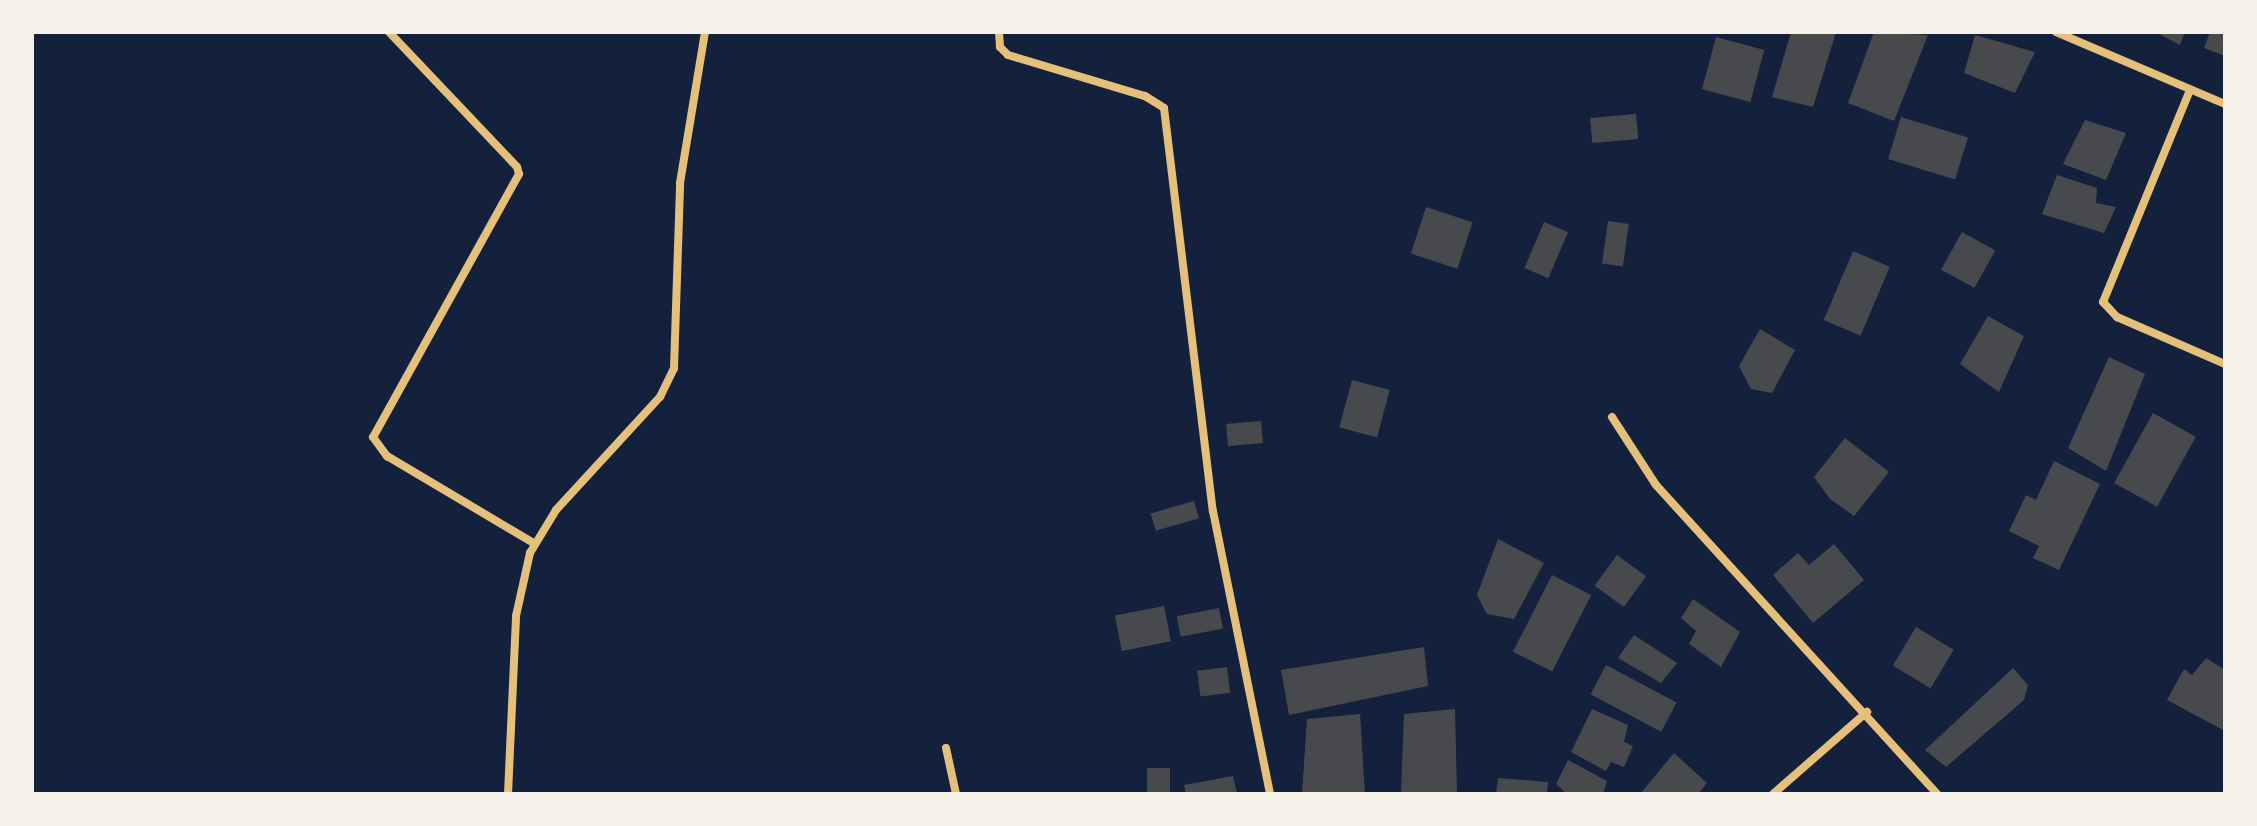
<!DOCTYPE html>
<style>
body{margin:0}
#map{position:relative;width:2257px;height:826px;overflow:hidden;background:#14213d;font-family:"Public Sans",sans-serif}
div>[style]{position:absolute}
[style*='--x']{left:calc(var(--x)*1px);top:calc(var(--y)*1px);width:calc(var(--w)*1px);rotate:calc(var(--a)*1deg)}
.building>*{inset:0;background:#48494c;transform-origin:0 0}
.minor>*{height:8px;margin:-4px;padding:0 4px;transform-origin:4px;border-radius:4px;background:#e5c07b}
span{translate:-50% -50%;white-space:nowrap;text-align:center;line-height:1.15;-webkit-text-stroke:7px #f6f1e7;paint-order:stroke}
.frame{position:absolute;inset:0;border:34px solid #f6f1e7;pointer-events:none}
</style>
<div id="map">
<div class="building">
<i style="clip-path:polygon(1791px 32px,1836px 32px,1813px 107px,1772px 97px)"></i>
<i style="clip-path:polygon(1874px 32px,1928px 35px,1894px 121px,1848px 103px)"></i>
<i style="clip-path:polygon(2155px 32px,2185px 32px,2180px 45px)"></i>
<i style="clip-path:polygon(2210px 32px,2225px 32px,2225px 56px,2204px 48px)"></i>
<i style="clip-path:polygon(1975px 35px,2035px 52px,2015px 93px,1964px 73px)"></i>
<i style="left:1716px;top:37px;width:50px;height:54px;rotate:15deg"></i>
<i style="left:1636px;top:114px;width:25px;height:46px;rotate:85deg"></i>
<i style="left:1901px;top:117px;width:70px;height:44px;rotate:17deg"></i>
<i style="clip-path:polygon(2085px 120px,2126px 133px,2106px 180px,2063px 164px)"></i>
<i style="clip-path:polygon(2057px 175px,2097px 188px,2096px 203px,2116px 207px,2104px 233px,2042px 214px)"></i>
<i style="left:1426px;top:207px;width:49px;height:49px;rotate:18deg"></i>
<i style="left:1608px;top:221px;width:21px;height:43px;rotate:8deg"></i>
<i style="left:1544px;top:222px;width:26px;height:50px;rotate:23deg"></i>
<i style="left:1962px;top:232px;width:38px;height:43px;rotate:29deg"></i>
<i style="left:1853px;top:251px;width:40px;height:75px;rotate:23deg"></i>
<i style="clip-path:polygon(1988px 316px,2024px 336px,1999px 392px,1960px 364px)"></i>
<i style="clip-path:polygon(1760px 329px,1795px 350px,1772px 393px,1751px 389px,1739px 366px)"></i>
<i style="clip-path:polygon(2109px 357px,2145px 374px,2106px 471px,2068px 448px)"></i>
<i style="left:1352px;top:380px;width:39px;height:49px;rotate:15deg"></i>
<i style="left:2153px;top:413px;width:49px;height:80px;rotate:29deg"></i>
<i style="left:1261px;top:421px;width:22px;height:35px;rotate:85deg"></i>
<i style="clip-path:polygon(1845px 438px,1889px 472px,1854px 516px,1830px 499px,1814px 477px)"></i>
<i style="clip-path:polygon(2054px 461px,2100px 484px,2059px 570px,2033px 558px,2039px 546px,2009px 531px,2026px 495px,2036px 500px)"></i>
<i style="left:1194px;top:501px;width:18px;height:45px;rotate:74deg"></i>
<i style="clip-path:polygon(1498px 539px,1544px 563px,1514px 619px,1487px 614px,1477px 595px)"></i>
<i style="clip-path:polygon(1834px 544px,1864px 580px,1813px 623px,1773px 575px,1798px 553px,1809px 565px)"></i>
<i style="left:1617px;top:555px;width:36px;height:38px;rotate:36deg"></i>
<i style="left:1552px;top:575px;width:44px;height:86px;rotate:27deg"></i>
<i style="clip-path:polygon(1693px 599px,1740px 632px,1721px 667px,1689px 644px,1696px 631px,1681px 618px)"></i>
<i style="left:1164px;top:606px;width:36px;height:50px;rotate:79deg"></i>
<i style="left:1219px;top:608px;width:21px;height:43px;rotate:79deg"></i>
<i style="left:1916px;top:627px;width:44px;height:45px;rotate:31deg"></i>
<i style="clip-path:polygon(1634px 635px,1677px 663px,1661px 683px,1618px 658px)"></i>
<i style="clip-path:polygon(1424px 647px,1428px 686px,1289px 715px,1281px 670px)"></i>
<i style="clip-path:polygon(2206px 658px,2225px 670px,2225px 731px,2167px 700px,2184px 669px,2192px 675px)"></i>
<i style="left:1606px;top:665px;width:80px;height:33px;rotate:28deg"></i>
<i style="left:1227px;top:667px;width:26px;height:30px;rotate:83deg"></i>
<i style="clip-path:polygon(2013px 668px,2028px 685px,2024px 700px,1946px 767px,1925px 750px)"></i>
<i style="clip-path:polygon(1455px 709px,1457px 794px,1401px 794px,1404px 714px)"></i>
<i style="clip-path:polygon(1592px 709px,1628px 725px,1624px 742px,1633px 746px,1624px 767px,1611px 762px,1606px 771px,1571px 752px)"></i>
<i style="clip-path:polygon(1360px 714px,1365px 794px,1302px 794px,1307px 719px)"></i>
<i style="clip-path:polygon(1674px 753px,1707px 783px,1698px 794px,1640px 794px)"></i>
<i style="clip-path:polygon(1568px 760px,1607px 781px,1603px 794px,1567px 794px,1556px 784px)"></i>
<i style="left:1147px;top:768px;width:23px;height:26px"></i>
<i style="clip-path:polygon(1233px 776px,1237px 794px,1186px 794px,1184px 785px)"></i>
<i style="clip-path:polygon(1498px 778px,1548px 782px,1547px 794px,1496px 794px)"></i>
</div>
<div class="minor">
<i style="--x:389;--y:32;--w:186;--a:46.5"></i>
<i style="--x:517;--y:167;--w:7;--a:74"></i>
<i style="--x:519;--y:174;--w:301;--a:119"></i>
<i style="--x:373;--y:437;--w:24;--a:54"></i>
<i style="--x:387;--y:456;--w:172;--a:30.7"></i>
<i style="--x:999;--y:32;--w:15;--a:86"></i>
<i style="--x:1000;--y:47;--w:11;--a:45"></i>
<i style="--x:1008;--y:55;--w:143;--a:16.7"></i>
<i style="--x:1145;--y:96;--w:22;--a:32"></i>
<i style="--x:1164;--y:108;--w:406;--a:83.1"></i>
<i style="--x:1213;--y:511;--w:289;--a:78.6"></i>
<i style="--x:2056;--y:32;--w:184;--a:23.1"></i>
<i style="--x:2190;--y:90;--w:229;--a:112.3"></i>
<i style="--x:2103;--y:302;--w:21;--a:47"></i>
<i style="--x:2117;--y:317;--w:118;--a:23.5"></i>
<i style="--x:1612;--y:417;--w:81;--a:57.1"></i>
<i style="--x:1656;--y:485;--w:418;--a:47.7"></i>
<i style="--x:946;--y:748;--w:47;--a:77.7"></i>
<i style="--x:508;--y:794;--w:178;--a:-87.4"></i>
<i style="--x:516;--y:616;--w:65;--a:-77.5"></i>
<i style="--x:530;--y:553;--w:50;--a:-58.8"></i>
<i style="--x:556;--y:510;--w:154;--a:-47.4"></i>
<i style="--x:660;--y:397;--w:32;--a:-64"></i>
<i style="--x:674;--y:368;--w:185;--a:-88.1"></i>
<i style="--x:680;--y:183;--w:153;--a:-80.6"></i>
<i style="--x:1773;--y:794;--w:125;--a:-41.1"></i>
</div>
<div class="frame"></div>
</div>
